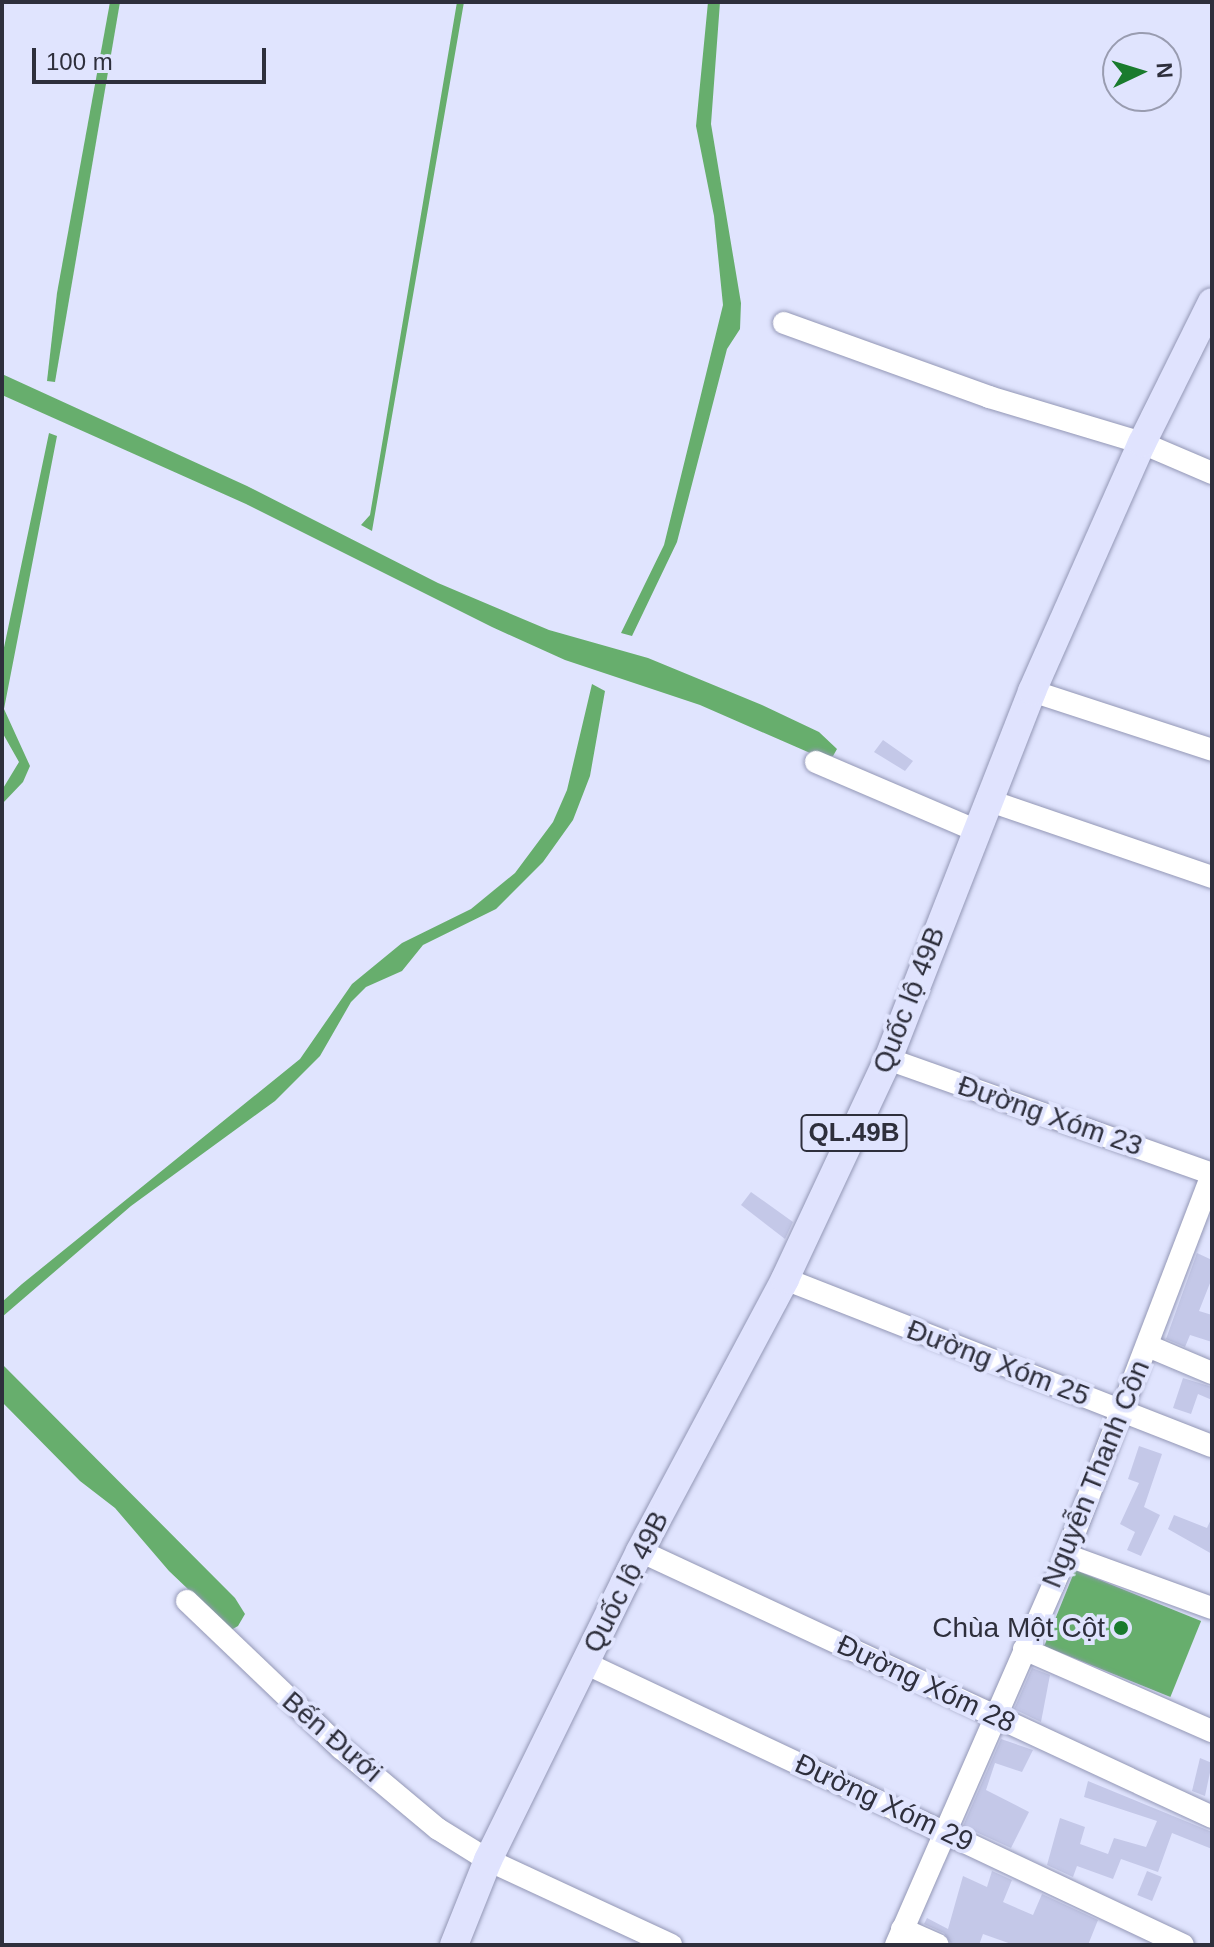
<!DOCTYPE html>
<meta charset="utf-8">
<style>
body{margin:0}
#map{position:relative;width:1214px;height:1947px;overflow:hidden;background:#e0e4fe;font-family:Helvetica,sans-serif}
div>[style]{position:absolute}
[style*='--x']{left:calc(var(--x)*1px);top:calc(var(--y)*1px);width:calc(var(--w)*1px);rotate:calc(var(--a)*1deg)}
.water>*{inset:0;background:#67ae6d;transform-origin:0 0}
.building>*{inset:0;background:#c4c8e8;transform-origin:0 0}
.roads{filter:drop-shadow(0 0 2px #9397b5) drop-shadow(0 0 2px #9397b5)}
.minor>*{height:22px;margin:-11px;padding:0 11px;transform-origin:11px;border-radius:11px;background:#fff}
.major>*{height:28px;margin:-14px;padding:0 14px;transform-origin:14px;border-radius:14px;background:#e0e3fe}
.dots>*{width:22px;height:22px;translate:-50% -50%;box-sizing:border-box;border:4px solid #e0e4fe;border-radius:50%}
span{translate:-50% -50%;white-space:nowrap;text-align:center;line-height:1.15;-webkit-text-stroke:8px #e0e4fe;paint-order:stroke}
.shield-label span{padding:2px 6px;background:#e0e4fe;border:2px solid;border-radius:6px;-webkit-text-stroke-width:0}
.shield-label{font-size:26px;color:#2e2f3c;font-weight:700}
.street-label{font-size:28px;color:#2e2f3c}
.poi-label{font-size:28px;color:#2e2f3c}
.right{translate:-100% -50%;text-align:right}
.frame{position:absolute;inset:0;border:4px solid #2e2f3c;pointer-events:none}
.north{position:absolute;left:1102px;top:32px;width:80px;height:80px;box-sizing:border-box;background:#e0e4fe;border:2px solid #999cb0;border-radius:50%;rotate:86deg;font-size:22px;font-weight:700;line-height:32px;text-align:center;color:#2e2f3c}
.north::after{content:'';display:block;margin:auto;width:28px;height:36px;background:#197b2d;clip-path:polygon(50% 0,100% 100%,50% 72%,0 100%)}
.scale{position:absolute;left:32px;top:48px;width:234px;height:36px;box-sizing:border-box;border:4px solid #2e2f3c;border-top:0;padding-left:10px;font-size:24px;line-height:28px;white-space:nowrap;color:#2e2f3c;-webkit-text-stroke:6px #e0e4fe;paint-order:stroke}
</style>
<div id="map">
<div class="water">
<i style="clip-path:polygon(110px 2px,120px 2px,55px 382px,47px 381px,57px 293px)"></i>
<i style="clip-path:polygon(457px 2px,464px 2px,372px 531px,361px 525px,370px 515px)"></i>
<i style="clip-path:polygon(708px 2px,720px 2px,711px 124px,741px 303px,740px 329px,727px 349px,677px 542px,632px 636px,621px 633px,664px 545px,723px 305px,714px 216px,696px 126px)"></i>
<i style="clip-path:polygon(2px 374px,247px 486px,438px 583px,549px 630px,648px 658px,762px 705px,819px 732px,837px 749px,833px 756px,817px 756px,700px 705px,565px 660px,492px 627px,246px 504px,2px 395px)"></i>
<i style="clip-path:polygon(49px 433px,57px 436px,4px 709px,30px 766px,23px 782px,2px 804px,2px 790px,19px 762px,2px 732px,2px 657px)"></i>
<i style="clip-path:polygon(592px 684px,605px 691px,590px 776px,573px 820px,543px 862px,496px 909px,423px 945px,402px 971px,366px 987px,351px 1002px,320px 1056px,275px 1101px,131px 1206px,2px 1317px,2px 1302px,22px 1284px,300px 1059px,352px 984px,402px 943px,471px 909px,515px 873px,553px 822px,567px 790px)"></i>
<i style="clip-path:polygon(2px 1364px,235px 1598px,245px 1614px,238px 1626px,231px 1630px,169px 1571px,115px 1508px,80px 1481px,2px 1402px)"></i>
<i style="left:1075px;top:1570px;width:136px;height:82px;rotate:22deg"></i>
</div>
<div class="building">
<i style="clip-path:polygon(883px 740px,913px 761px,905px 771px,874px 752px)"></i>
<i style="clip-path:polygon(751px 1192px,793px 1222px,785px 1239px,741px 1205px)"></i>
<i style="clip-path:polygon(1197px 1253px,1212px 1260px,1212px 1278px,1199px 1311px,1212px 1315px,1212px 1342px,1190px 1335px,1185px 1347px,1166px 1339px)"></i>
<i style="clip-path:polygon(1183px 1378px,1212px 1387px,1212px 1400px,1198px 1394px,1191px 1414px,1173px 1408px)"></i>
<i style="clip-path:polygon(1139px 1446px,1162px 1454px,1144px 1507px,1160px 1515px,1141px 1556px,1127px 1550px,1135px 1532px,1120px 1524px,1139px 1483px,1128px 1479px)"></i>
<i style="clip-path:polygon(1174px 1515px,1207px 1528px,1212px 1517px,1212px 1554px,1168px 1529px)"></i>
<i style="clip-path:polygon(1032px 1668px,1050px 1675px,1041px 1722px,1014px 1709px)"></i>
<i style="clip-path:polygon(1001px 1739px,1033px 1750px,1022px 1772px,995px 1763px,986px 1790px,1029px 1812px,1011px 1848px,963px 1826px)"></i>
<i style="clip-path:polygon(1200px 1758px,1212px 1763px,1205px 1796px,1192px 1791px)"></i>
<i style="clip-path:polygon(1088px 1781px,1212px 1832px,1212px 1849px,1172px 1833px,1158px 1872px,1121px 1859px,1113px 1879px,1077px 1866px,1073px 1877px,1047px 1865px,1060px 1818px,1085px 1827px,1080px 1844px,1108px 1854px,1114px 1838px,1146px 1847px,1157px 1821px,1084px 1797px)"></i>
<i style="clip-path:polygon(992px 1871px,1012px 1880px,1003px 1902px,1033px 1915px,1042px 1894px,1098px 1920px,1088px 1945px,1014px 1945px,983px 1934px,979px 1945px,952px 1945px,944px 1933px,924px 1924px,927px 1918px,948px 1929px,963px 1876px,987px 1887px)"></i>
<i style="left:1147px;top:1871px;width:16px;height:26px;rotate:22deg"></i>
</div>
<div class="roads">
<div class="minor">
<i style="--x:784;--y:323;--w:218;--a:19.8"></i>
<i style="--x:989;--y:397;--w:160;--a:16.7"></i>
<i style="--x:1142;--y:443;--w:76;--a:23.2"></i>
<i style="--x:1032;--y:691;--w:189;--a:18.1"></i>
<i style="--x:816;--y:762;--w:173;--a:23.2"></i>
<i style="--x:987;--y:800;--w:238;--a:18.9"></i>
<i style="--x:888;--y:1059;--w:344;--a:19.5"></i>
<i style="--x:785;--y:1279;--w:458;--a:21.4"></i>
<i style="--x:1148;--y:1346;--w:69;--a:22.9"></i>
<i style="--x:640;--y:1551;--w:631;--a:24.94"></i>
<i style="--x:1066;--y:1555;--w:155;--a:20"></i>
<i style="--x:187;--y:1601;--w:213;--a:43.7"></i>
<i style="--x:341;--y:1748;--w:126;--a:39.9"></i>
<i style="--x:438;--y:1829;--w:59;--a:31.8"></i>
<i style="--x:488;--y:1860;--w:202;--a:24.9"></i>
<i style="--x:1024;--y:1649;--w:205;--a:23.6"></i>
<i style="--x:585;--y:1663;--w:661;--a:25.25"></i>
<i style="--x:902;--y:1929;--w:39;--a:24"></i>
<i style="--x:896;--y:1945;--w:425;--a:-66.4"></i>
<i style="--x:1066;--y:1555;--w:407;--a:-69"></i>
</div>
<div class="major">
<i style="--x:454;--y:1945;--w:92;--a:-68.2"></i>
<i style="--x:488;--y:1860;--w:344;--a:-63.8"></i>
<i style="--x:640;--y:1551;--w:308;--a:-61.9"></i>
<i style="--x:785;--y:1279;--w:243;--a:-64.9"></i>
<i style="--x:888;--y:1059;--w:395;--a:-68.6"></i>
<i style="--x:1032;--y:691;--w:271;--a:-66.1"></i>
<i style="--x:1142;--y:443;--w:157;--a:-63.6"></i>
</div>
</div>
<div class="dots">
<i style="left:1121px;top:1628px;background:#197b2d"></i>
</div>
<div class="shield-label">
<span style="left:854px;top:1133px">QL.49B</span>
</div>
<div class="street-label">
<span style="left:909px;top:1000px;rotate:-69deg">Quốc lộ 49B</span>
<span style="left:1050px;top:1116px;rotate:19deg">Đường Xóm 23</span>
<span style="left:998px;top:1363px;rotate:21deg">Đường Xóm 25</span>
<span style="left:1096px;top:1474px;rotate:-68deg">Nguyễn Thanh Côn</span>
<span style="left:626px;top:1582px;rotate:-63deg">Quốc lộ 49B</span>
<span style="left:926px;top:1684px;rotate:25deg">Đường Xóm 28</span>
<span style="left:332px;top:1737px;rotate:41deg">Bến Đưới</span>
<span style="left:884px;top:1803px;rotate:25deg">Đường Xóm 29</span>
</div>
<div class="poi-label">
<span class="right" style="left:1105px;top:1628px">Chùa Một Cột</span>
</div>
<div class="frame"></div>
<div class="north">N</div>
<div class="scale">100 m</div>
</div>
